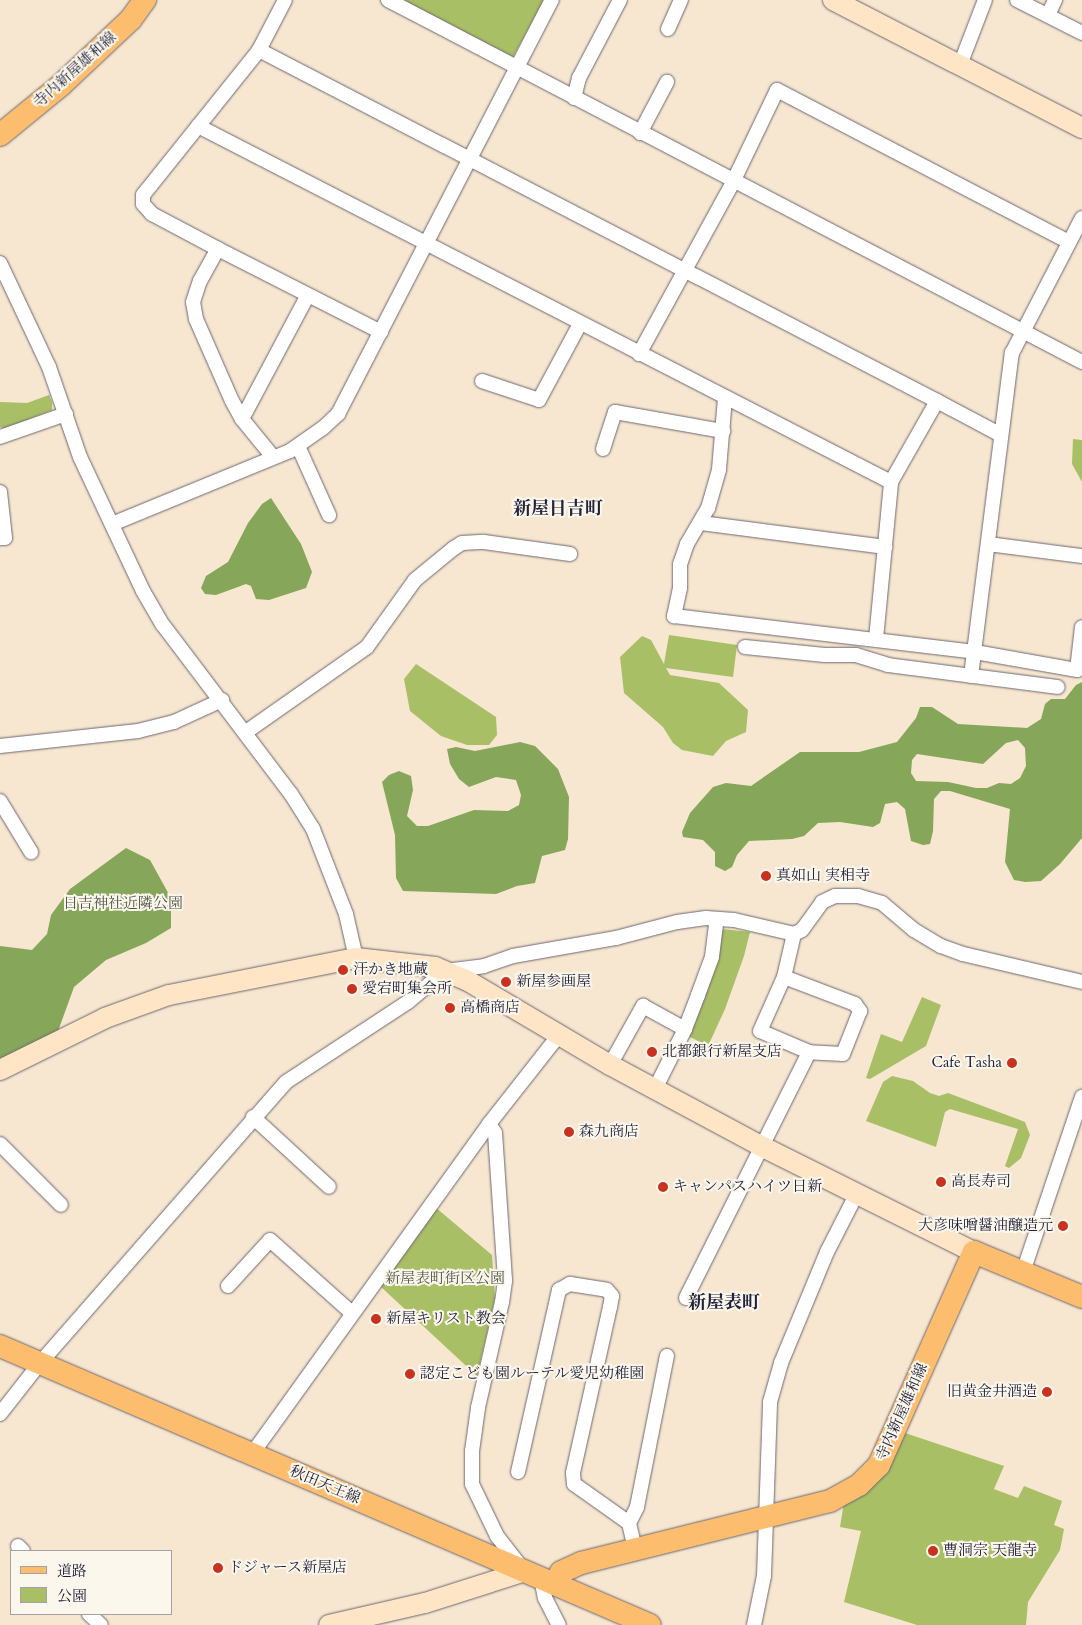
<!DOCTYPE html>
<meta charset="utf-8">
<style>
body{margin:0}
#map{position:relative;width:1082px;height:1625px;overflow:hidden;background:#f7e6d0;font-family:Cardo,"Noto Serif JP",serif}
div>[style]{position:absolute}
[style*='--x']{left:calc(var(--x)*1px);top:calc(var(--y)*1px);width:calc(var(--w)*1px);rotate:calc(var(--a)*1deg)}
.green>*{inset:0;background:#a8bf65}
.forest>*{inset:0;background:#86a65a}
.roads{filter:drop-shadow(0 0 1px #6d676f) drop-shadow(0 0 1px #6d676f)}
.street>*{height:14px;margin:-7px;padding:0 7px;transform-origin:7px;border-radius:7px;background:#fff}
.secondary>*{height:20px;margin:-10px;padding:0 10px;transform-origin:10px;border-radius:10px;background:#fee5c5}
.primary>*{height:22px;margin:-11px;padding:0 11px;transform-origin:11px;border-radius:11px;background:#fcbd6f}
.dots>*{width:14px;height:14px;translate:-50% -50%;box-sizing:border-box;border:2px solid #fbf7ec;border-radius:50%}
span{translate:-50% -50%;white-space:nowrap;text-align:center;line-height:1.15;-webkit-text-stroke:4px #fbf7ec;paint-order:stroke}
.street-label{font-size:15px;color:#22223b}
.poi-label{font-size:15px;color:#22223b}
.left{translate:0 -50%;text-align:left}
.right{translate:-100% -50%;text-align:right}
.park-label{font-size:15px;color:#51594a}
.quarter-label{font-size:18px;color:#22223b;font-weight:700}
.legend{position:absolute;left:10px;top:1550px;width:162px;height:65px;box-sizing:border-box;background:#fbf7ec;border:1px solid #a4a2a5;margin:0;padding:6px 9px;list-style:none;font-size:15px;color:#22223b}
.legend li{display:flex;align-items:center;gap:10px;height:25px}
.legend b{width:25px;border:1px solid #a4a2a5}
</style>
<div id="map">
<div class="green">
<i style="clip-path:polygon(402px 0,544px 0,513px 57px)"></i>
<i style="clip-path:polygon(49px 395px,52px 402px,52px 410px,5px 429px,0 427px,0 402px,27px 403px)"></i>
<i style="clip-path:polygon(1073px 439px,1082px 440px,1082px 482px,1072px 464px)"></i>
<i style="clip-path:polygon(669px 635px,737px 645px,733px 677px,666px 668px,670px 675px,719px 683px,748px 710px,746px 732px,726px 741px,713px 756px,682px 750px,673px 743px,663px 727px,624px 693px,620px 657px,642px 636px,651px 640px,664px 664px)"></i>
<i style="clip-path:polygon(416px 664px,496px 717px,497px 735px,489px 745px,467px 745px,441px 736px,410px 711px,404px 679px)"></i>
<i style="clip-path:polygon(722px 929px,750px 932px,744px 956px,725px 1009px,708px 1046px,686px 1035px)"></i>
<i style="clip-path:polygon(922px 997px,941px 1005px,926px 1046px,870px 1079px,866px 1078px,881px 1034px,902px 1042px)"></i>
<i style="clip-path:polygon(892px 1076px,913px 1081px,930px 1093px,939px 1096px,948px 1093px,1025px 1122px,1030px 1135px,1021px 1158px,1009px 1168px,1005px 1166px,1018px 1129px,950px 1109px,945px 1112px,936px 1147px,866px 1121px,883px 1082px)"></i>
<i style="clip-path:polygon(435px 1207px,492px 1255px,495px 1298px,477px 1376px,380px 1286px)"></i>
<i style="clip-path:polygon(899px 1431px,1004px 1466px,994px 1489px,1018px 1498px,1024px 1486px,1062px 1501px,1054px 1525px,1064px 1529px,1060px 1550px,1028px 1602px,1026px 1625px,917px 1625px,844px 1602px,861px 1531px,840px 1527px,844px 1502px)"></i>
</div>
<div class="forest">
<i style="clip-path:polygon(271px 498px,301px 544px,312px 572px,306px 588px,269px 600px,256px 599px,251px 586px,246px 584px,216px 595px,205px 594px,201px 588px,206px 576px,228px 562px,248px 523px,262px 504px)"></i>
<i style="clip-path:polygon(evenodd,1082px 682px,1082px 838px,1060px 864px,1041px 881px,1025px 882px,1014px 880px,1005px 862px,1010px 809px,950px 791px,941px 791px,934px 799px,933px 831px,930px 844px,923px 845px,911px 841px,905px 809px,897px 802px,885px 804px,880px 823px,873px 827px,840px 822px,818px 823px,804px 836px,792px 839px,749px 841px,737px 855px,732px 867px,725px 871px,715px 866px,715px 852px,703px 840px,683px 837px,682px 832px,690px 813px,713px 787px,726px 783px,751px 786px,800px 752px,859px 752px,897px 742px,916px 718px,920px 707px,932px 707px,958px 724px,1027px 728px,1041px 719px,1045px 704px,1051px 699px,1065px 699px,1076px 685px,1082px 682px,1018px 740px,1025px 748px,1026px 766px,1020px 778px,1011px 784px,999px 783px,987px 788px,976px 788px,948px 782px,916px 781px,911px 773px,912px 760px,917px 754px,983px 764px,1006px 743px,1018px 740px)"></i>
<i style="clip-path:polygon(520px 742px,535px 746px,558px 769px,569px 797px,568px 839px,565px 850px,542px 856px,535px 883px,517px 886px,496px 894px,403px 891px,396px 878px,395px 835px,382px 782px,389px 775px,399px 771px,411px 776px,413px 790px,407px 816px,417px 826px,428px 826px,474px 810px,508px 811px,519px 805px,521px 795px,516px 780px,496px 777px,469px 787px,459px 779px,450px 764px,447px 749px,456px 747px,475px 751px)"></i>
<i style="clip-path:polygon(126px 848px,150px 860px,171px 898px,171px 928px,146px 943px,106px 960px,74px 987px,57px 1034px,0 1062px,0 946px,32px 950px,47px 934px,51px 915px,70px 889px)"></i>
</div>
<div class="roads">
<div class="street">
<i style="--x:388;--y:0;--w:783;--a:27.55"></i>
<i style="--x:1017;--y:0;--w:73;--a:26.9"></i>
<i style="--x:1048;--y:15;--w:17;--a:-65"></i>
<i style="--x:668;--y:29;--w:32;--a:-66"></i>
<i style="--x:259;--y:50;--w:763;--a:27.37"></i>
<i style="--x:960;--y:65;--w:70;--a:-69"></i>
<i style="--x:574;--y:98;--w:21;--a:-76"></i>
<i style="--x:579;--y:78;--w:88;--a:-62.3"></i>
<i style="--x:198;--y:126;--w:779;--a:27.19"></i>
<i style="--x:891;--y:482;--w:93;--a:-60.4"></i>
<i style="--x:937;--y:401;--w:72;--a:28"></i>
<i style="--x:640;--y:133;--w:58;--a:-62.1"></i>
<i style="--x:218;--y:249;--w:183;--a:27"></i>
<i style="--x:0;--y:263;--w:115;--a:64.8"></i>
<i style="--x:49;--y:367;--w:95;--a:71"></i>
<i style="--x:80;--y:457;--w:148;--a:64.8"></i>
<i style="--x:143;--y:591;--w:39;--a:60"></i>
<i style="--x:163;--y:625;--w:212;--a:52.9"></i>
<i style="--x:291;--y:794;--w:41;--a:57.8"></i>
<i style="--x:313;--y:829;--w:91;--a:68.8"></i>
<i style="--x:346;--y:914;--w:45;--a:77.2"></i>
<i style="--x:639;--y:354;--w:196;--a:-61.3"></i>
<i style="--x:733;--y:182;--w:102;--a:-64.4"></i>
<i style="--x:777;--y:90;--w:329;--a:27.5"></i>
<i style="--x:482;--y:381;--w:60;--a:18.4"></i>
<i style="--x:539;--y:400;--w:86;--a:-61.7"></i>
<i style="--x:725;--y:398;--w:72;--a:94.8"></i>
<i style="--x:719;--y:470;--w:40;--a:106"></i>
<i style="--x:708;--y:508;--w:42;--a:120.3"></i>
<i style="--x:687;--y:544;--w:21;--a:109"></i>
<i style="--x:680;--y:564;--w:24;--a:90"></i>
<i style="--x:680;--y:588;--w:29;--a:102"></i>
<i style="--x:674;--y:616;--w:303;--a:6.8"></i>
<i style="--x:975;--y:652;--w:104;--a:10"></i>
<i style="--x:1077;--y:670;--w:43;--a:-83.4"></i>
<i style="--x:242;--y:419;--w:140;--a:-62"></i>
<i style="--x:0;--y:437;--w:70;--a:-19.2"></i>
<i style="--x:298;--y:446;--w:76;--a:65.8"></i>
<i style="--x:603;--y:449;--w:39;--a:-72"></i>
<i style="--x:615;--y:412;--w:110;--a:10"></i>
<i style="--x:273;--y:457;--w:49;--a:-129.2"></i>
<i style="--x:242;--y:419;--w:21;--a:-119"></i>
<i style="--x:232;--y:401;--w:90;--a:-113.7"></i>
<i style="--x:196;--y:319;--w:17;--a:-100"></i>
<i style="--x:193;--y:302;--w:22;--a:-72"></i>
<i style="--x:200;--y:281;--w:37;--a:-61"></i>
<i style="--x:218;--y:249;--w:75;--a:-152.1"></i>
<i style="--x:152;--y:214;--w:13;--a:-132"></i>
<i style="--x:143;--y:204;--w:9;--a:-90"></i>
<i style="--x:143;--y:195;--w:186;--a:-51.3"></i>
<i style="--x:259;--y:50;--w:56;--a:-62.5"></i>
<i style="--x:0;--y:492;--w:46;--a:83.8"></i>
<i style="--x:5;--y:538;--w:5;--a:180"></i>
<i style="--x:701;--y:523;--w:186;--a:7.4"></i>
<i style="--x:112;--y:524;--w:192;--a:-22.3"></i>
<i style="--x:290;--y:451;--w:40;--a:-34.9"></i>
<i style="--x:323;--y:428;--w:21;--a:-43"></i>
<i style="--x:338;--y:414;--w:466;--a:-62.7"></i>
<i style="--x:988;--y:544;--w:95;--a:7.3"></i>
<i style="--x:876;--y:639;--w:158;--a:-84.5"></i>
<i style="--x:745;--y:647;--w:80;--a:5.7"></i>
<i style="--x:825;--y:655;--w:31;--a:0"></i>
<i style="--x:856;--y:655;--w:34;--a:17"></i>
<i style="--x:888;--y:665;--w:171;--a:7.4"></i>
<i style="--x:971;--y:676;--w:326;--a:-82.8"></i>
<i style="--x:1012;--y:353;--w:152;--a:-62.6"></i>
<i style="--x:246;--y:732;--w:148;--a:-35.1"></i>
<i style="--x:367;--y:647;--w:82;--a:-54.4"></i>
<i style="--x:415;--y:580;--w:50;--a:-39.4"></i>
<i style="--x:454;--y:548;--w:9;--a:-32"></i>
<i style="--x:462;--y:543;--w:22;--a:-3"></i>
<i style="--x:484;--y:542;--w:87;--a:7.9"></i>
<i style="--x:0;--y:746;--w:139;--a:-6.2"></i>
<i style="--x:138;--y:731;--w:37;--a:-14"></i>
<i style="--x:174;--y:722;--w:53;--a:-24.6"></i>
<i style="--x:0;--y:801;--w:60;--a:58.7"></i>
<i style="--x:784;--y:977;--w:76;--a:20.8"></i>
<i style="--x:855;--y:1004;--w:9;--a:54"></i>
<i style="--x:860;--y:1011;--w:46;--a:111.6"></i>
<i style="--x:843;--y:1054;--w:34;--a:-177"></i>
<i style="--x:610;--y:1065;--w:68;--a:-60.8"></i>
<i style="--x:643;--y:1006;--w:48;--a:28.7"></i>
<i style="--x:655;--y:1089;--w:67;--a:-63.4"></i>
<i style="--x:685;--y:1029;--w:36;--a:-69"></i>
<i style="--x:698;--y:995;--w:40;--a:-69.8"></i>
<i style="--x:712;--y:957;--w:38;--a:-83"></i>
<i style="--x:253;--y:1117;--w:103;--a:42.6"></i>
<i style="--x:489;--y:1124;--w:11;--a:56"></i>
<i style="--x:495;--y:1133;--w:148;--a:86.1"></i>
<i style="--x:505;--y:1281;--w:21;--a:98"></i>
<i style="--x:502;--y:1302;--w:109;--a:102.8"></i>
<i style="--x:478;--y:1408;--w:43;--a:97.9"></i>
<i style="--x:472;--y:1451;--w:33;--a:90"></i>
<i style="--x:472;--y:1484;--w:58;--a:64.3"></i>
<i style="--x:497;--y:1536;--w:39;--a:52"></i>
<i style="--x:0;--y:1144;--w:86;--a:45"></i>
<i style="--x:1023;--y:1272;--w:185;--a:-71.4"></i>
<i style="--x:228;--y:1286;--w:62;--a:-47.6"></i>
<i style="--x:270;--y:1240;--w:110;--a:41.7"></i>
<i style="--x:686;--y:1298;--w:275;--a:-63.4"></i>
<i style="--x:809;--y:1052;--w:53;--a:-156.8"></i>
<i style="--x:760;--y:1031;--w:59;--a:-66"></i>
<i style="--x:784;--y:977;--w:44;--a:-76.9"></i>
<i style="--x:0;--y:1414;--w:65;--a:-51.9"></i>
<i style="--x:40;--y:1363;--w:373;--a:-48.8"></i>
<i style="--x:286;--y:1082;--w:146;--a:-33.3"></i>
<i style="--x:408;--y:1002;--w:48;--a:-40"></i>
<i style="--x:445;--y:971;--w:39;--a:-7"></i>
<i style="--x:484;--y:966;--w:31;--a:-19"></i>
<i style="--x:513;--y:956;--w:105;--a:-9.9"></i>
<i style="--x:616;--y:938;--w:63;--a:-14.7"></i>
<i style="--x:677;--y:922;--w:29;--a:-8"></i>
<i style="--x:706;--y:918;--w:28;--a:4"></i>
<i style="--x:734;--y:920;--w:62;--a:13.1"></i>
<i style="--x:794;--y:934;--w:9;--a:-27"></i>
<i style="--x:802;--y:930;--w:34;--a:-54"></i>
<i style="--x:822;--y:902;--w:14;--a:-25"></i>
<i style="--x:835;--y:896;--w:23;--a:0"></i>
<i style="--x:858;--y:896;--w:25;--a:16"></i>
<i style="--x:882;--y:903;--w:42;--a:40.2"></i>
<i style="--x:914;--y:930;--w:31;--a:31"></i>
<i style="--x:941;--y:946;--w:23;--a:20"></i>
<i style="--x:963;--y:954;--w:122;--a:13.2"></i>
<i style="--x:252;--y:1454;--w:406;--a:-54.3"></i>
<i style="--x:489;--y:1124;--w:113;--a:-51.8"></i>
<i style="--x:518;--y:1472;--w:187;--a:-77.3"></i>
<i style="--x:559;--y:1290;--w:13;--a:-29"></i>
<i style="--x:570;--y:1284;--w:37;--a:9"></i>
<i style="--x:607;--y:1290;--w:8;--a:50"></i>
<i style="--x:612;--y:1296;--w:11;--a:100"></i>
<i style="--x:610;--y:1307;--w:170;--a:102.6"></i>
<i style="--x:573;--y:1473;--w:11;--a:85"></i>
<i style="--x:574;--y:1484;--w:67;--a:35.3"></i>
<i style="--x:629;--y:1523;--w:27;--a:77"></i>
<i style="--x:629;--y:1523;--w:18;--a:-63"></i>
<i style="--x:637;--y:1507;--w:154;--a:-78.8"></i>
<i style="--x:18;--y:1546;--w:7;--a:45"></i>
<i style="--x:541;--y:1578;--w:20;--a:79"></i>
<i style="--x:545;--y:1598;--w:30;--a:63"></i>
<i style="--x:89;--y:1614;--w:16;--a:43"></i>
<i style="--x:754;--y:1625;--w:50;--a:-78.5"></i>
<i style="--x:764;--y:1576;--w:174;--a:-88"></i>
<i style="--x:770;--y:1402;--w:41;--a:-74.2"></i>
<i style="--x:781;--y:1363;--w:120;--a:-67.5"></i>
<i style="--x:827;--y:1252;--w:64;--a:-63"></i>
</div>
<div class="secondary">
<i style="--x:833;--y:0;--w:280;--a:27.2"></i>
<i style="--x:0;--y:1070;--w:117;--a:-26.3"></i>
<i style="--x:105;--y:1018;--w:68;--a:-19.8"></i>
<i style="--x:169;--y:995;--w:191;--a:-11.2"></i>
<i style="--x:356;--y:958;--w:80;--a:6.5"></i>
<i style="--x:435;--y:967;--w:36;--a:23"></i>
<i style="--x:468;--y:981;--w:165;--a:30.6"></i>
<i style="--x:610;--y:1065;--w:174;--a:28.2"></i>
<i style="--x:763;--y:1147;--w:236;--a:26.5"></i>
<i style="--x:329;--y:1625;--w:98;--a:-12.9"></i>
<i style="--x:425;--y:1603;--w:105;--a:-17.7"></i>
</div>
<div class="primary">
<i style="--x:0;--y:135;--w:79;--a:-39.3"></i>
<i style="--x:61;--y:85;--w:96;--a:-43.3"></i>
<i style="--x:131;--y:19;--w:24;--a:-54"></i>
<i style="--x:0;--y:1346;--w:707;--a:23.23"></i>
<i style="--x:555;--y:1584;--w:13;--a:-63"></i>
<i style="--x:561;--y:1572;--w:22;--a:-24"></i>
<i style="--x:581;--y:1563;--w:257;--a:-14"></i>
<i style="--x:830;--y:1501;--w:33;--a:-29"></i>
<i style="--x:859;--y:1485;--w:28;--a:-45"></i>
<i style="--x:879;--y:1465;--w:233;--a:-66"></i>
<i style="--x:974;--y:1252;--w:117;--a:22.6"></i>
</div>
</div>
<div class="dots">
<i style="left:766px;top:876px;background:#c8321e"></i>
<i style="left:343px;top:970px;background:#c8321e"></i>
<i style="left:506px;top:982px;background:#c8321e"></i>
<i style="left:352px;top:989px;background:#c8321e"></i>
<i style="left:450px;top:1008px;background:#c8321e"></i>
<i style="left:652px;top:1052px;background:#c8321e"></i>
<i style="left:1012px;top:1063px;background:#c8321e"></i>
<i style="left:569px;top:1132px;background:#c8321e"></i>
<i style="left:941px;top:1182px;background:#c8321e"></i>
<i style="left:663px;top:1187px;background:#c8321e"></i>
<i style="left:1063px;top:1226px;background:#c8321e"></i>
<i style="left:376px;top:1319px;background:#c8321e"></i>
<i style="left:410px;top:1374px;background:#c8321e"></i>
<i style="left:1047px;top:1392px;background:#c8321e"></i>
<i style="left:933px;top:1551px;background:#c8321e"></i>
<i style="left:218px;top:1568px;background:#c8321e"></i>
</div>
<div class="street-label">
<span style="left:75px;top:70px;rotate:-42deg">寺内新屋雄和線</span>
<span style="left:902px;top:1412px;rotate:-66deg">寺内新屋雄和線</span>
<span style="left:325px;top:1485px;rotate:23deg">秋田天王線</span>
</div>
<div class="poi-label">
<span class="left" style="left:776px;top:876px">真如山 実相寺</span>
<span class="left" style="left:353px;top:970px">汗かき地蔵</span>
<span class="left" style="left:516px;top:982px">新屋参画屋</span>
<span class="left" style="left:362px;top:989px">愛宕町集会所</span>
<span class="left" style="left:460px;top:1008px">高橋商店</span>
<span class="left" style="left:662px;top:1052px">北都銀行新屋支店</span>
<span class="right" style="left:1002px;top:1063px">Cafe Tasha</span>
<span class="left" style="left:579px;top:1132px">森九商店</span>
<span class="left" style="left:951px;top:1182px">高長寿司</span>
<span class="left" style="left:673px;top:1187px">キャンパスハイツ日新</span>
<span class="right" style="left:1053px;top:1226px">大彦味噌醤油醸造元</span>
<span class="left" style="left:386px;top:1319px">新屋キリスト教会</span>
<span class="left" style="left:420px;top:1374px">認定こども園ルーテル愛児幼稚園</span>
<span class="right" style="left:1037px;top:1392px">旧黄金井酒造</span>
<span class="left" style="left:943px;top:1551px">曹洞宗 天龍寺</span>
<span class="left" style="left:228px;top:1568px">ドジャース新屋店</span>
</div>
<div class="park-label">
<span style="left:123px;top:904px">日吉神社近隣公園</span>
<span style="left:445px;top:1279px">新屋表町街区公園</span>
</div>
<div class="quarter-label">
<span style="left:558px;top:509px">新屋日吉町</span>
<span style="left:724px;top:1303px">新屋表町</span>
</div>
<ul class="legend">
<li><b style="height:6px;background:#fcbd6f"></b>道路</li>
<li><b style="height:14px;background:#a8bf65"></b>公園</li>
</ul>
</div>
